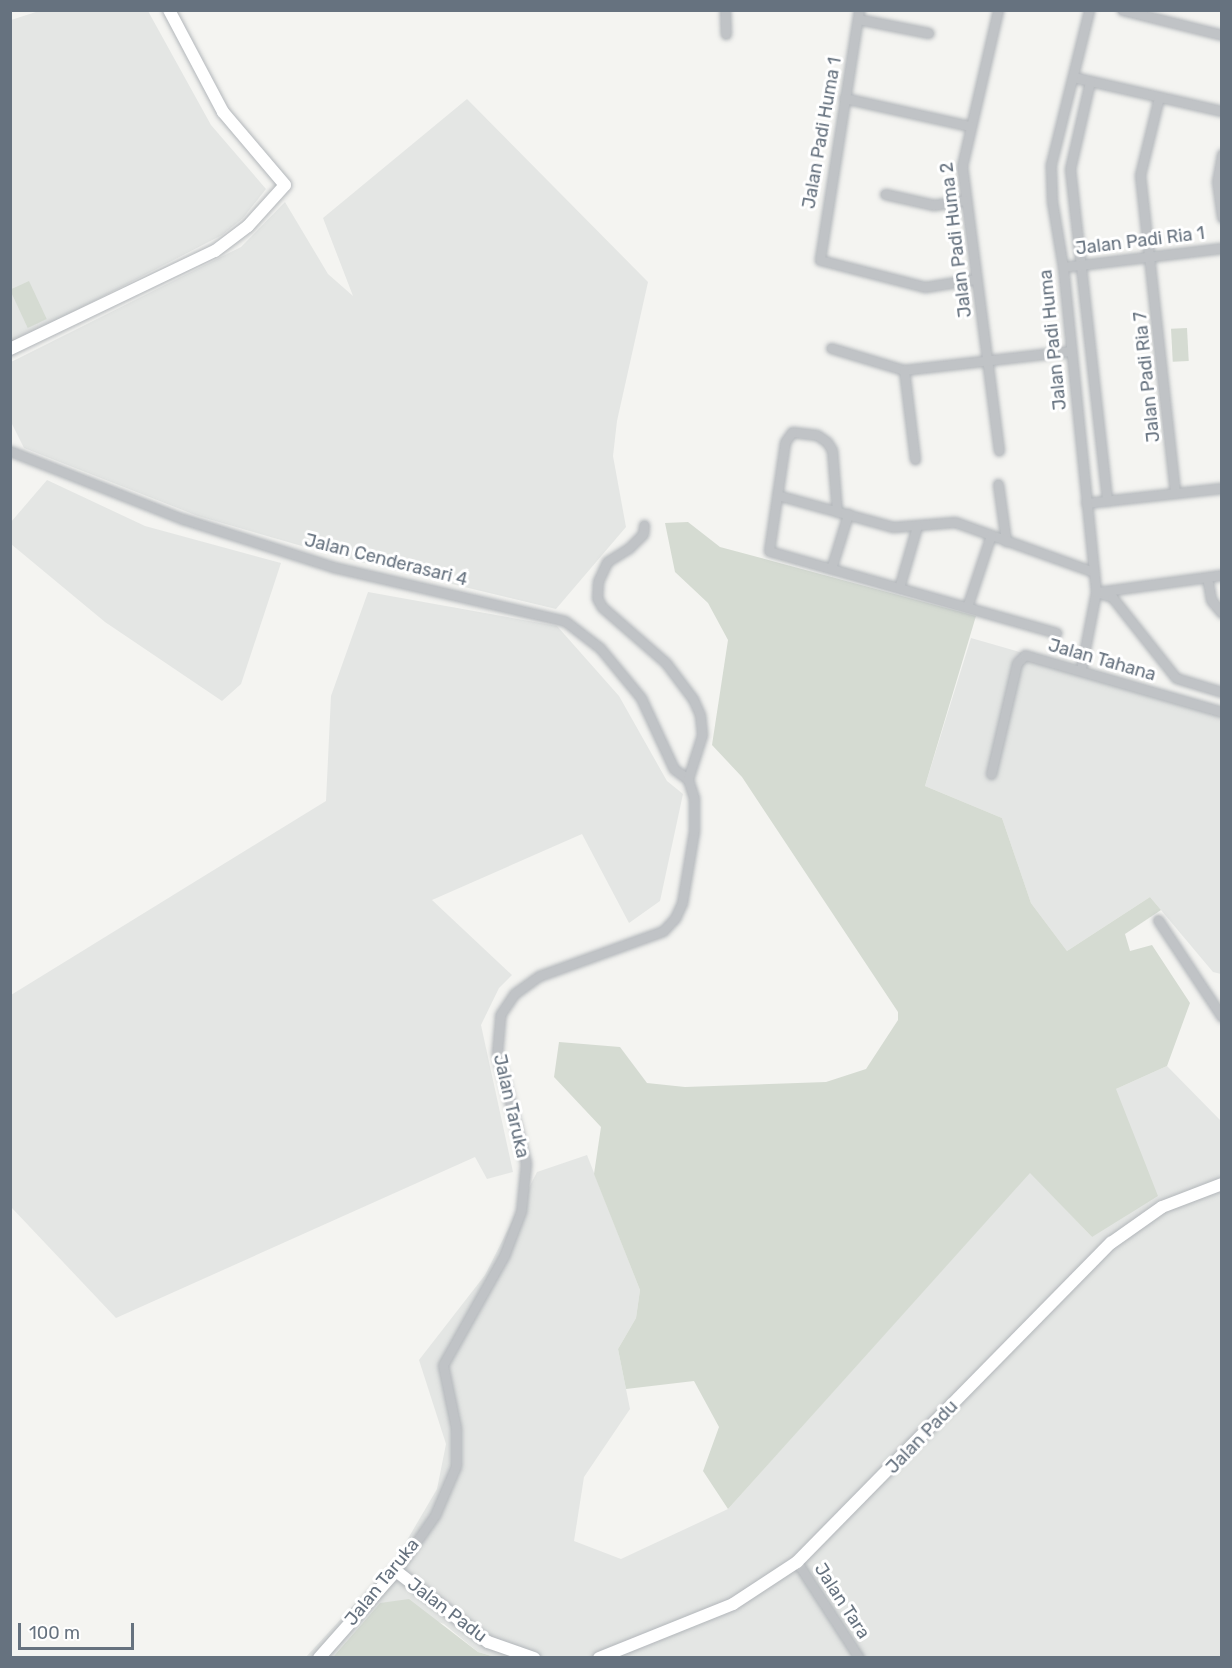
<!DOCTYPE html>
<style>
body{margin:0}
#map{position:relative;width:1232px;height:1668px;overflow:hidden;background:#f4f4f1;font-family:Rubik,sans-serif}
div>[style]{position:absolute}
[style*='--x']{left:calc(var(--x)*1px);top:calc(var(--y)*1px);width:calc(var(--w)*1px);rotate:calc(var(--a)*1deg)}
.built>*{inset:0;background:#e4e6e4}
.green>*{inset:0;background:#d5dbd2;transform-origin:0 0}
.roads{filter:drop-shadow(0 0 2px #b2b6ba) drop-shadow(0 0 2px #b2b6ba)}
.street>*{height:9px;margin:-4.5px;padding:0 4.5px;transform-origin:4.5px;border-radius:4.5px;background:#c0c3c6}
.secondary>*{height:12px;margin:-6px;padding:0 6px;transform-origin:6px;border-radius:6px;background:#fff}
span{translate:-50% -50%;white-space:nowrap;text-align:center;line-height:1.15;-webkit-text-stroke:6px #fff;paint-order:stroke}
.street-label{font-size:18px;color:#66727f}
.frame{position:absolute;inset:0;border:12px solid #66727f;pointer-events:none}
.scale{position:absolute;left:18px;top:1623px;width:116px;height:27px;box-sizing:border-box;border:3px solid #66727f;border-top:0;padding-left:8px;font-size:18px;line-height:21px;white-space:nowrap;color:#66727f;-webkit-text-stroke:4px #fff;paint-order:stroke}
</style>
<div id="map">
<div class="built">
<i style="clip-path:polygon(39px 11px,148px 11px,211px 125px,266px 189px,243px 218px,222px 235px,11px 344px,11px 20px)"></i>
<i style="clip-path:polygon(467px 99px,648px 282px,617px 421px,613px 456px,626px 527px,556px 609px,340px 557px,198px 516px,24px 448px,11px 422px,11px 362px,241px 247px,285px 202px,328px 274px,353px 296px,323px 218px)"></i>
<i style="clip-path:polygon(47px 480px,145px 526px,281px 563px,241px 684px,222px 701px,105px 622px,11px 544px,11px 522px)"></i>
<i style="clip-path:polygon(368px 592px,557px 626px,619px 696px,667px 781px,683px 794px,660px 901px,629px 923px,582px 834px,432px 900px,512px 975px,499px 988px,481px 1025px,513px 1172px,487px 1179px,475px 1157px,116px 1318px,11px 1207px,11px 995px,326px 801px,331px 696px)"></i>
<i style="clip-path:polygon(971px 638px,1221px 710px,1221px 974px,1213px 972px,1150px 897px,1067px 951px,1031px 903px,1002px 818px,925px 786px)"></i>
<i style="clip-path:polygon(1167px 1066px,1221px 1121px,1221px 1657px,495px 1657px,478px 1652px,444px 1624px,380px 1603px,333px 1657px,305px 1658px,396px 1559px,437px 1489px,446px 1444px,419px 1360px,485px 1275px,537px 1172px,587px 1155px,640px 1290px,636px 1318px,618px 1349px,630px 1409px,584px 1477px,574px 1541px,621px 1559px,728px 1509px,1030px 1172px,1092px 1237px,1116px 1089px)"></i>
</div>
<div class="green">
<i style="left:29px;top:281px;width:42px;height:21px;rotate:65deg"></i>
<i style="left:1187px;top:328px;width:33px;height:16px;rotate:87deg"></i>
<i style="clip-path:polygon(688px 522px,720px 547px,976px 616px,925px 786px,1002px 818px,1031px 903px,1067px 951px,1150px 897px,1161px 910px,1125px 934px,1130px 951px,1152px 945px,1190px 1003px,1167px 1066px,1116px 1089px,1158px 1196px,1092px 1237px,1030px 1173px,728px 1509px,703px 1471px,719px 1427px,694px 1381px,626px 1389px,618px 1349px,636px 1318px,640px 1290px,594px 1174px,601px 1127px,554px 1077px,559px 1042px,620px 1047px,647px 1083px,685px 1087px,826px 1082px,866px 1069px,898px 1020px,898px 1012px,742px 777px,712px 745px,728px 640px,708px 603px,675px 572px,665px 523px)"></i>
<i style="clip-path:polygon(409px 1599px,478px 1652px,495px 1657px,333px 1657px,380px 1603px)"></i>
</div>
<div class="roads">
<div class="street">
<i style="--x:725;--y:10;--w:24;--a:88"></i>
<i style="--x:859;--y:10;--w:253;--a:98.9"></i>
<i style="--x:820;--y:260;--w:108;--a:14.4"></i>
<i style="--x:925;--y:287;--w:51;--a:-9.1"></i>
<i style="--x:998;--y:10;--w:160;--a:103"></i>
<i style="--x:962;--y:166;--w:287;--a:82.6"></i>
<i style="--x:1122;--y:10;--w:103;--a:14"></i>
<i style="--x:858;--y:19;--w:72;--a:11.2"></i>
<i style="--x:1073;--y:77;--w:153;--a:12.9"></i>
<i style="--x:1090;--y:81;--w:90;--a:102.8"></i>
<i style="--x:1070;--y:169;--w:334;--a:83.6"></i>
<i style="--x:1159;--y:97;--w:80;--a:103.7"></i>
<i style="--x:1140;--y:175;--w:320;--a:83.7"></i>
<i style="--x:844;--y:98;--w:128;--a:12.6"></i>
<i style="--x:1222;--y:154;--w:27;--a:100"></i>
<i style="--x:1217;--y:181;--w:37;--a:82"></i>
<i style="--x:885;--y:194;--w:50;--a:12.7"></i>
<i style="--x:934;--y:205;--w:30;--a:-9"></i>
<i style="--x:1063;--y:267;--w:160;--a:-6.8"></i>
<i style="--x:831;--y:348;--w:76;--a:16.8"></i>
<i style="--x:904;--y:370;--w:167;--a:-6.5"></i>
<i style="--x:904;--y:370;--w:90;--a:83"></i>
<i style="--x:10;--y:451;--w:186;--a:21.5"></i>
<i style="--x:183;--y:519;--w:157;--a:17.7"></i>
<i style="--x:333;--y:567;--w:238;--a:13.1"></i>
<i style="--x:565;--y:621;--w:44;--a:37.6"></i>
<i style="--x:600;--y:648;--w:65;--a:50.6"></i>
<i style="--x:641;--y:698;--w:78;--a:65.1"></i>
<i style="--x:674;--y:769;--w:17;--a:36"></i>
<i style="--x:998;--y:484;--w:58;--a:82"></i>
<i style="--x:777;--y:495;--w:120;--a:15.4"></i>
<i style="--x:893;--y:527;--w:62;--a:-4.6"></i>
<i style="--x:955;--y:522;--w:148;--a:19.8"></i>
<i style="--x:1086;--y:503;--w:137;--a:-6.3"></i>
<i style="--x:837;--y:512;--w:62;--a:-94.6"></i>
<i style="--x:832;--y:450;--w:9;--a:-122"></i>
<i style="--x:827;--y:442;--w:12;--a:-145"></i>
<i style="--x:817;--y:435;--w:25;--a:-173"></i>
<i style="--x:792;--y:432;--w:12;--a:125"></i>
<i style="--x:785;--y:442;--w:110;--a:98.4"></i>
<i style="--x:769;--y:551;--w:299;--a:15.9"></i>
<i style="--x:644;--y:525;--w:9;--a:96"></i>
<i style="--x:643;--y:534;--w:20;--a:135"></i>
<i style="--x:629;--y:548;--w:26;--a:148"></i>
<i style="--x:607;--y:562;--w:21;--a:115"></i>
<i style="--x:598;--y:581;--w:17;--a:93"></i>
<i style="--x:597;--y:598;--w:10;--a:61"></i>
<i style="--x:602;--y:607;--w:85;--a:41.2"></i>
<i style="--x:666;--y:663;--w:45;--a:53.1"></i>
<i style="--x:693;--y:699;--w:17;--a:66"></i>
<i style="--x:700;--y:715;--w:20;--a:84"></i>
<i style="--x:702;--y:735;--w:46;--a:107.7"></i>
<i style="--x:831;--y:569;--w:58;--a:-72.8"></i>
<i style="--x:1207;--y:577;--w:23;--a:80"></i>
<i style="--x:1211;--y:600;--w:17;--a:50"></i>
<i style="--x:899;--y:588;--w:65;--a:-73.8"></i>
<i style="--x:1096;--y:592;--w:17;--a:17"></i>
<i style="--x:1112;--y:597;--w:103;--a:51.7"></i>
<i style="--x:1176;--y:678;--w:48;--a:16.9"></i>
<i style="--x:1098;--y:592;--w:125;--a:-7.8"></i>
<i style="--x:967;--y:607;--w:76;--a:-71.6"></i>
<i style="--x:1081;--y:669;--w:78;--a:-79"></i>
<i style="--x:1096;--y:592;--w:327;--a:-95.8"></i>
<i style="--x:1063;--y:267;--w:67;--a:-99.5"></i>
<i style="--x:1052;--y:201;--w:37;--a:-92"></i>
<i style="--x:1051;--y:164;--w:159;--a:-76.1"></i>
<i style="--x:991;--y:774;--w:114;--a:-76.8"></i>
<i style="--x:1017;--y:663;--w:11;--a:-45"></i>
<i style="--x:1025;--y:655;--w:205;--a:16.1"></i>
<i style="--x:1158;--y:920;--w:116;--a:56.6"></i>
<i style="--x:797;--y:1562;--w:114;--a:57.1"></i>
<i style="--x:396;--y:1571;--w:68;--a:-55.1"></i>
<i style="--x:435;--y:1515;--w:53;--a:-66.8"></i>
<i style="--x:456;--y:1466;--w:38;--a:-90"></i>
<i style="--x:456;--y:1428;--w:64;--a:-101.7"></i>
<i style="--x:443;--y:1365;--w:125;--a:-60.8"></i>
<i style="--x:504;--y:1256;--w:48;--a:-69.3"></i>
<i style="--x:521;--y:1211;--w:48;--a:-84.1"></i>
<i style="--x:526;--y:1163;--w:114;--a:-104.8"></i>
<i style="--x:497;--y:1053;--w:38;--a:-85"></i>
<i style="--x:500;--y:1015;--w:25;--a:-56"></i>
<i style="--x:514;--y:994;--w:31;--a:-36"></i>
<i style="--x:539;--y:976;--w:132;--a:-19.9"></i>
<i style="--x:663;--y:931;--w:18;--a:-47"></i>
<i style="--x:675;--y:918;--w:17;--a:-65"></i>
<i style="--x:682;--y:903;--w:73;--a:-80.5"></i>
<i style="--x:694;--y:831;--w:33;--a:-90"></i>
<i style="--x:694;--y:798;--w:20;--a:-108"></i>
</div>
<div class="secondary">
<i style="--x:10;--y:349;--w:227;--a:-25.6"></i>
<i style="--x:215;--y:251;--w:41;--a:-37.1"></i>
<i style="--x:248;--y:226;--w:55;--a:-47.9"></i>
<i style="--x:285;--y:185;--w:96;--a:-130.3"></i>
<i style="--x:223;--y:112;--w:115;--a:-117.9"></i>
<i style="--x:319;--y:1658;--w:116;--a:-48.5"></i>
<i style="--x:396;--y:1571;--w:116;--a:37.7"></i>
<i style="--x:488;--y:1642;--w:49;--a:19.2"></i>
<i style="--x:599;--y:1658;--w:144;--a:-21.9"></i>
<i style="--x:733;--y:1604;--w:77;--a:-33.3"></i>
<i style="--x:797;--y:1562;--w:448;--a:-45.5"></i>
<i style="--x:1111;--y:1243;--w:62;--a:-35.2"></i>
<i style="--x:1162;--y:1207;--w:64;--a:-21"></i>
</div>
</div>
<div class="street-label">
<span style="left:822px;top:133px;rotate:-80deg">Jalan Padi Huma 1</span>
<span style="left:956px;top:240px;rotate:-97deg">Jalan Padi Huma 2</span>
<span style="left:1140px;top:241px;rotate:-7deg">Jalan Padi Ria 1</span>
<span style="left:1053px;top:340px;rotate:-96deg">Jalan Padi Huma</span>
<span style="left:1147px;top:377px;rotate:-96deg">Jalan Padi Ria 7</span>
<span style="left:386px;top:560px;rotate:14deg">Jalan Cenderasari 4</span>
<span style="left:1102px;top:660px;rotate:16deg">Jalan Tahana</span>
<span style="left:511px;top:1106px;rotate:77deg">Jalan Taruka</span>
<span style="left:922px;top:1437px;rotate:-46deg">Jalan Padu</span>
<span style="left:382px;top:1582px;rotate:-51deg">Jalan Taruka</span>
<span style="left:842px;top:1601px;rotate:57deg">Jalan Tara</span>
<span style="left:447px;top:1610px;rotate:37deg">Jalan Padu</span>
</div>
<div class="frame"></div>
<div class="scale">100 m</div>
</div>
